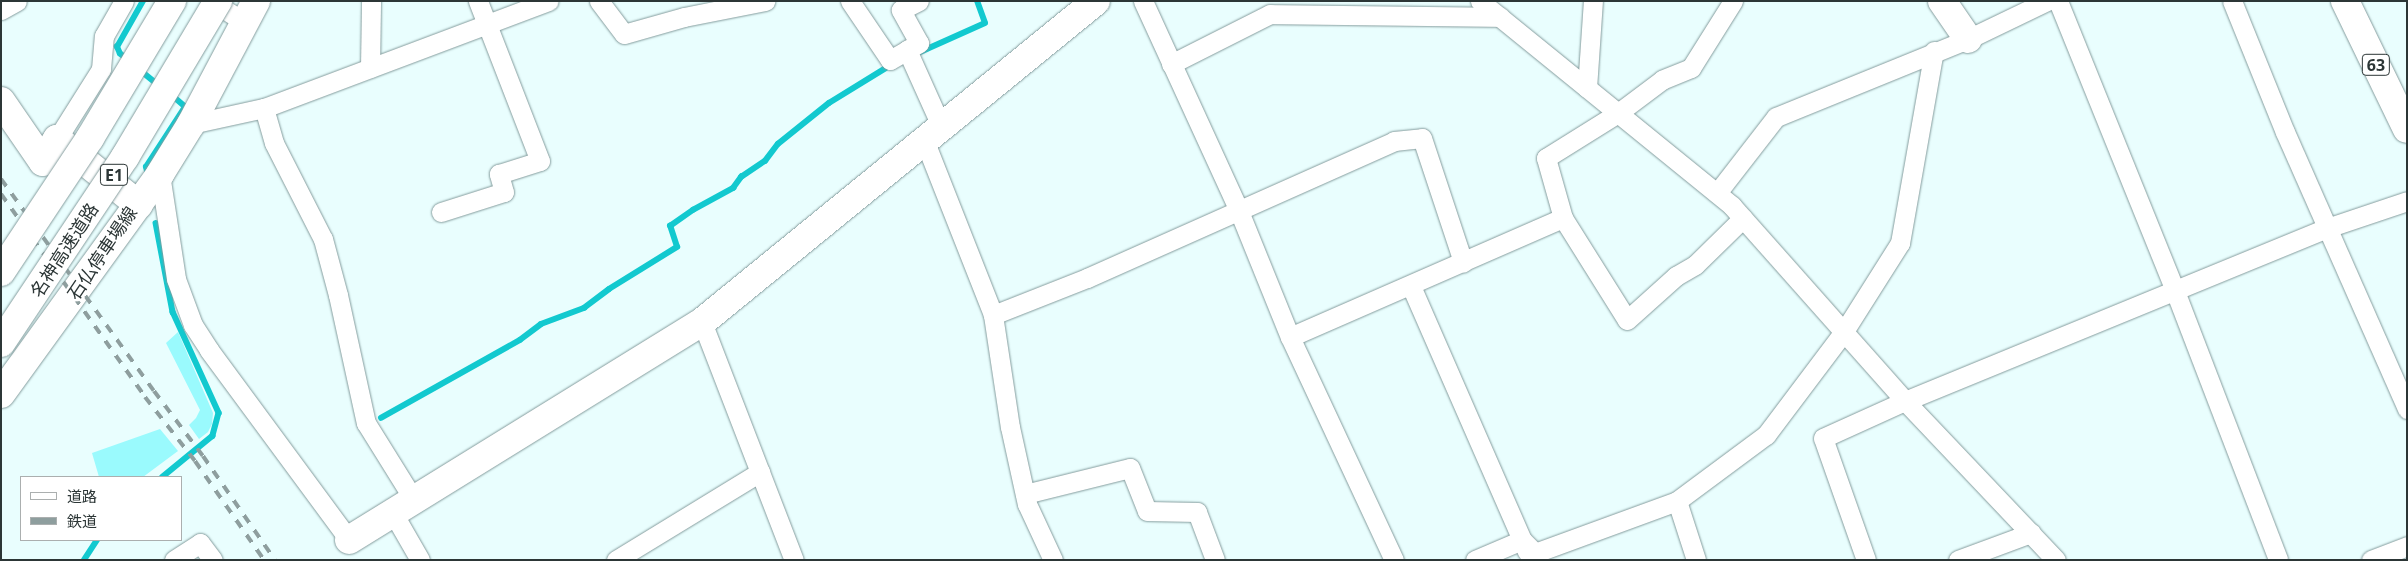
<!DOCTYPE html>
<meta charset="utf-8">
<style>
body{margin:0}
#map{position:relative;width:2408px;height:561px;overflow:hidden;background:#e9fefe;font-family:"Open Sans","Noto Sans JP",sans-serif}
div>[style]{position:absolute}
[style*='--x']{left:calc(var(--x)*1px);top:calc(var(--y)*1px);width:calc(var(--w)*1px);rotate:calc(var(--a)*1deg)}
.green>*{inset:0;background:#9afafd}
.stream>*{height:5.5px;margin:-2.75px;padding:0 2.75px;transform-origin:2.75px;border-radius:2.75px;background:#12c9cf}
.roads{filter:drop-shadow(0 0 1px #849c9d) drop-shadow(0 0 1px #849c9d)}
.street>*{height:19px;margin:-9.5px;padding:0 9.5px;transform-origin:9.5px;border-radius:9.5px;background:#fff}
.secondary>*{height:28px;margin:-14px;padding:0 14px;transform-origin:14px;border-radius:14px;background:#fff}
.primary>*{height:28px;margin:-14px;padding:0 14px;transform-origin:14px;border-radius:14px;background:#fff}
.rail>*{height:4px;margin-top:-2px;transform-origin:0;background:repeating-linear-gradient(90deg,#8e9e9e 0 9px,transparent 0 18px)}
.bridges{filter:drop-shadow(0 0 1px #849c9d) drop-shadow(0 0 1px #849c9d)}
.highway-bridge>*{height:28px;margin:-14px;padding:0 14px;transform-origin:14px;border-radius:14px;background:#fff}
span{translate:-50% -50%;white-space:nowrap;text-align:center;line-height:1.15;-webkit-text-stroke:5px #fff;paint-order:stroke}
.shield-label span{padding:1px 4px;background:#fff;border:1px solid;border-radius:4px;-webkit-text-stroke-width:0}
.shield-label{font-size:16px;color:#2c3636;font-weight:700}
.street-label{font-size:18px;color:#2c3636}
.frame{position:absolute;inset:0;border:2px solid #2c3636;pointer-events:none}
.legend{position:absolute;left:20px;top:476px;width:162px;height:65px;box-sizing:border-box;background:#fff;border:1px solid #abafaf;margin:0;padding:6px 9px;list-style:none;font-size:15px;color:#2c3636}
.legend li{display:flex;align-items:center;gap:10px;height:25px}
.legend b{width:25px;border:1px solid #abafaf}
</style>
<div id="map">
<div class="green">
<i style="clip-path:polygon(178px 332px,213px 413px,212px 424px,208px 432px,199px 439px,189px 425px,196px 418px,200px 410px,166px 343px)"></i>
<i style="clip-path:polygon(160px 429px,178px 451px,143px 477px,99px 477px,92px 453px)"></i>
</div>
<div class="stream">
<i style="--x:918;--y:53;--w:73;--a:-24.1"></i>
<i style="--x:985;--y:23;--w:23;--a:-110"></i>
<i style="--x:129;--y:61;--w:11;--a:-142"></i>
<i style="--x:120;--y:54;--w:8;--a:-113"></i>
<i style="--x:117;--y:47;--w:53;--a:-60.5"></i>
<i style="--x:140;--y:70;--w:26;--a:39"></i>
<i style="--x:148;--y:175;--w:8;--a:-104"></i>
<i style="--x:146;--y:167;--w:72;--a:-57"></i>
<i style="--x:185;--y:107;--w:18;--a:-139"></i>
<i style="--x:156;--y:223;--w:91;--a:79.2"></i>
<i style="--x:173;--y:312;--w:111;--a:65.5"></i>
<i style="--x:219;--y:413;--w:24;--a:105"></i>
<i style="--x:213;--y:436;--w:65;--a:140.6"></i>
<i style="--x:381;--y:418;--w:159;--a:-29.3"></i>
<i style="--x:520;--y:340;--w:26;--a:-37"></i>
<i style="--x:541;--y:324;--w:46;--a:-20.4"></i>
<i style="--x:584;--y:308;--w:31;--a:-37"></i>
<i style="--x:609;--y:289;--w:80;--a:-31.7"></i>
<i style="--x:677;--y:247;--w:22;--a:-108"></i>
<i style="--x:670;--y:226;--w:28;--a:-35"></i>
<i style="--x:693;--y:210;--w:46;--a:-28.8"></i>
<i style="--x:733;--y:188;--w:14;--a:-54"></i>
<i style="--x:741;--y:177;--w:29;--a:-34"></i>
<i style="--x:765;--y:161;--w:21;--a:-53"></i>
<i style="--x:778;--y:144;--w:65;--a:-38.8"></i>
<i style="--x:829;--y:103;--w:67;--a:-31.6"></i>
<i style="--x:84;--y:560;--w:24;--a:-57"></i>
</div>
<div class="roads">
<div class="street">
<i style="--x:211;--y:1;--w:40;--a:32"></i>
<i style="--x:599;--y:1;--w:41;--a:52.9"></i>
<i style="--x:624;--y:34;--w:62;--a:-15.8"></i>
<i style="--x:684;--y:17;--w:83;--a:-11.2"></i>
<i style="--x:850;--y:1;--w:71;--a:55.9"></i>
<i style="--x:890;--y:60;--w:20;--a:-30"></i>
<i style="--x:907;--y:50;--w:85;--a:65.8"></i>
<i style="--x:1143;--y:1;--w:231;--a:65.4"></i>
<i style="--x:1239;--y:211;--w:136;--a:68"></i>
<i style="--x:1290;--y:337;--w:246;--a:65"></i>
<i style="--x:1480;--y:1;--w:325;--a:39.1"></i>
<i style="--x:1732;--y:206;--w:261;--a:48.4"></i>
<i style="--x:1905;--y:401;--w:219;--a:46.5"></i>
<i style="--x:1733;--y:1;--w:79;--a:122.1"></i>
<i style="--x:1691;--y:68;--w:31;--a:158"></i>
<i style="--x:1662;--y:80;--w:55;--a:143.1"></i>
<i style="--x:1618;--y:113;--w:85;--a:148"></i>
<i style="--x:1546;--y:158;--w:62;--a:74.2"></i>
<i style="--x:1563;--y:218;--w:120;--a:57.9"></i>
<i style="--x:1627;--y:320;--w:66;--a:-41.9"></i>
<i style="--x:1676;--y:276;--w:22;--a:-30"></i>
<i style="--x:1695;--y:265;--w:67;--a:-44.4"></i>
<i style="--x:2058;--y:1;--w:313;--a:68"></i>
<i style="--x:2175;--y:291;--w:288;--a:69"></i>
<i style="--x:2232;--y:1;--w:141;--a:68"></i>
<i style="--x:2285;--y:132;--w:303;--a:66.2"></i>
<i style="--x:1;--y:10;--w:18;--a:-29"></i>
<i style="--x:907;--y:50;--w:14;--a:-30"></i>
<i style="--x:919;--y:43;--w:38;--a:-119"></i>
<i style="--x:901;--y:10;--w:20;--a:-27"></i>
<i style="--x:1171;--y:64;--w:111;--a:-26.8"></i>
<i style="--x:1270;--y:14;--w:230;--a:0.7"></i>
<i style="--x:370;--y:68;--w:67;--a:-89.1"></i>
<i style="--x:1587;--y:88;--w:87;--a:-86.1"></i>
<i style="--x:264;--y:108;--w:36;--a:74"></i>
<i style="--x:274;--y:143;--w:108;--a:63"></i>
<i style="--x:323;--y:239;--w:58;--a:75"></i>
<i style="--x:338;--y:295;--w:131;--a:77.7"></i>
<i style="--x:366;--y:423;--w:91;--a:58.1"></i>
<i style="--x:191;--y:124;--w:75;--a:-12.4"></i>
<i style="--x:264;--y:108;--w:304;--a:-20.6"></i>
<i style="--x:57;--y:139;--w:83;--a:-57.8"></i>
<i style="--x:101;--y:69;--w:33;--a:-85"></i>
<i style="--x:104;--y:36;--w:40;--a:-60.3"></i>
<i style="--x:925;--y:142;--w:186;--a:68.5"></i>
<i style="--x:993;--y:315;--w:113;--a:81.4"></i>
<i style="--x:1010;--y:427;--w:79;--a:77.6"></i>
<i style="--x:1027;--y:504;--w:62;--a:65.1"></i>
<i style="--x:160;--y:174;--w:106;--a:81.3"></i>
<i style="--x:176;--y:279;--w:49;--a:69.7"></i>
<i style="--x:193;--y:325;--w:30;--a:57"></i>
<i style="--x:209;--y:350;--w:236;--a:53.6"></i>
<i style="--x:1717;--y:193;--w:96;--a:-52.2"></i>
<i style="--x:1776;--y:117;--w:207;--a:-22.1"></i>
<i style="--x:1968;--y:39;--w:88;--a:-25.7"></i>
<i style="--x:441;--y:212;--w:66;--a:-17.6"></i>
<i style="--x:504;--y:192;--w:19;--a:-106"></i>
<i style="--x:499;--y:174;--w:43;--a:-17.6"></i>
<i style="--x:540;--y:161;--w:172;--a:-111.2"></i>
<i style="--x:1411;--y:286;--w:290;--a:66.4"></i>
<i style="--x:993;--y:315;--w:101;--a:-21.5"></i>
<i style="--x:1087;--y:278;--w:336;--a:-24"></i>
<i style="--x:1394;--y:141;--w:28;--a:-6"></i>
<i style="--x:1422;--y:138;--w:131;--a:71.7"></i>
<i style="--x:702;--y:322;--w:255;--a:68.9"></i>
<i style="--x:1290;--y:337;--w:298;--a:-23.6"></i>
<i style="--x:1025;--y:494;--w:108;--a:-13.9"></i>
<i style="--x:1130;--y:468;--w:46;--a:68.4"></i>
<i style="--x:1147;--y:511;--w:50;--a:1.1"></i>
<i style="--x:1197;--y:512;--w:51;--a:69.4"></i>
<i style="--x:1677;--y:501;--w:62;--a:72.1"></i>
<i style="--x:393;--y:513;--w:54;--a:60.1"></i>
<i style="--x:174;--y:560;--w:31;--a:-33"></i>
<i style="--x:200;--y:543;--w:21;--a:53"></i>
<i style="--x:616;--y:560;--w:169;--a:-31.4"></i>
<i style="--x:1475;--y:560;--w:51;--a:-23.1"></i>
<i style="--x:1522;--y:540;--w:18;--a:45"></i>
<i style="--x:1535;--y:553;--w:151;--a:-20.1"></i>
<i style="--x:1677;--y:501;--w:111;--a:-36.6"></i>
<i style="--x:1766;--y:435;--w:128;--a:-53"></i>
<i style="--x:1843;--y:333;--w:107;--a:-57.7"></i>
<i style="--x:1900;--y:243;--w:195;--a:-80"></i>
<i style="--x:1866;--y:560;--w:129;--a:-109.4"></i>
<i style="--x:1823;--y:438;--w:90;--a:-24.3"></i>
<i style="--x:1905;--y:401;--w:456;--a:-22.3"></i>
<i style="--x:2327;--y:228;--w:84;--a:-18.6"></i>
<i style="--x:1958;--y:560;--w:78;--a:-20.3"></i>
<i style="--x:2371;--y:560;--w:39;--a:-21"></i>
</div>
<div class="secondary">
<i style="--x:1942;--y:1;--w:46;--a:55.6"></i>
<i style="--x:1;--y:101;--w:74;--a:55.5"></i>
<i style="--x:43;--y:162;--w:27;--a:-59"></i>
<i style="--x:57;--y:139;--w:105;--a:38.8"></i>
<i style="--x:1;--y:394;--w:271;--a:-54.1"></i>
<i style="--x:160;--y:174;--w:59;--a:-58.2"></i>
<i style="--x:191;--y:124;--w:139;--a:-62.1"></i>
<i style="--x:349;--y:540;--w:415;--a:-31.7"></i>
<i style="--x:702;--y:322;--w:508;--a:-39.17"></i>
</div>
<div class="primary">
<i style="--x:2345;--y:1;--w:142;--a:64.2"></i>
</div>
</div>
<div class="rail">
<i style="--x:1;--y:179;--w:261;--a:54.2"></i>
<i style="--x:154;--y:391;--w:81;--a:53"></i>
<i style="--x:203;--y:456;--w:126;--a:55.3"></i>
<i style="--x:1;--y:194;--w:249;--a:54.6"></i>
<i style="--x:145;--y:397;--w:81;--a:52"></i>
<i style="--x:195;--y:461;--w:121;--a:55.1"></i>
</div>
<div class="bridges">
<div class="highway-bridge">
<i style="--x:1;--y:272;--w:161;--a:-56.4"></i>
<i style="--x:90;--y:138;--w:160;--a:-59.1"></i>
<i style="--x:1;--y:343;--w:224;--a:-56.3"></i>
<i style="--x:125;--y:157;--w:182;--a:-59.2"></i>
</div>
</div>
<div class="shield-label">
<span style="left:2376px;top:65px">63</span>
<span style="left:114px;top:175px">E1</span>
</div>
<div class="street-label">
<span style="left:64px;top:250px;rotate:-57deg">名神高速道路</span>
<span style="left:102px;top:253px;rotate:-56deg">石仏停車場線</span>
</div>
<div class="frame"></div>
<ul class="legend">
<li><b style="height:6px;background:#fff"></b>道路</li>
<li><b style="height:6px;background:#8e9e9e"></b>鉄道</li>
</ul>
</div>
